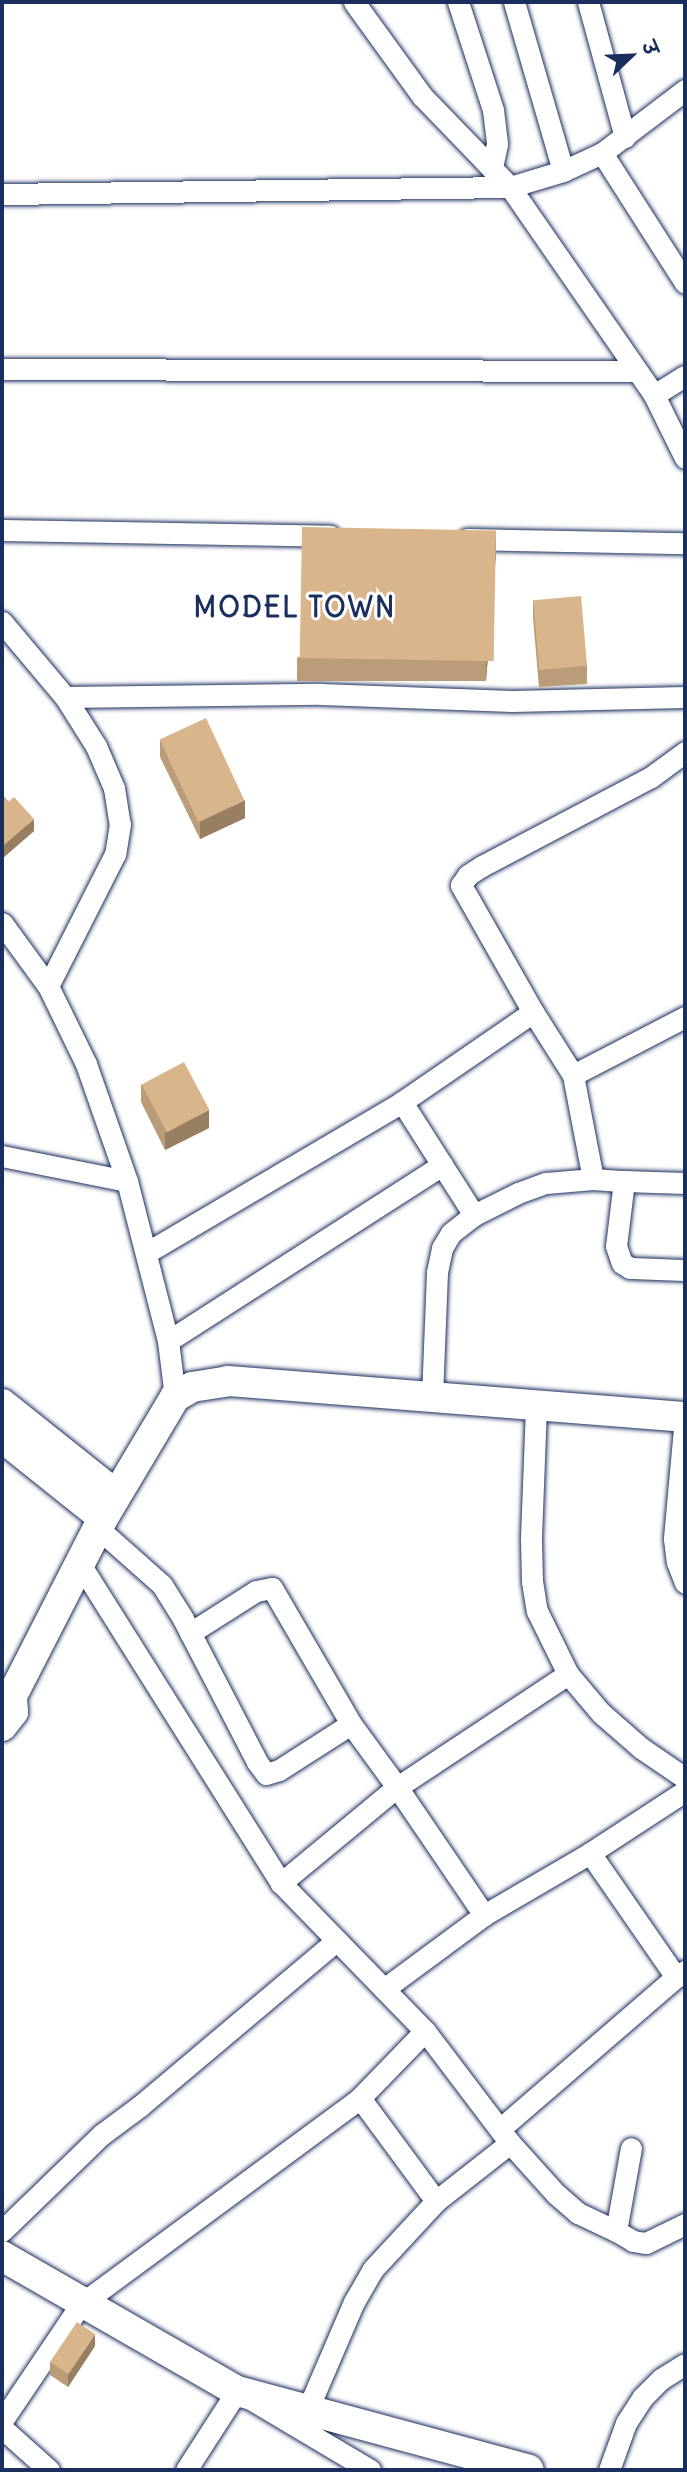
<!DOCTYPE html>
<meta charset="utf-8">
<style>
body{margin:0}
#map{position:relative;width:687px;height:2472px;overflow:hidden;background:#fff;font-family:Delius,"Playpen Sans Deva",sans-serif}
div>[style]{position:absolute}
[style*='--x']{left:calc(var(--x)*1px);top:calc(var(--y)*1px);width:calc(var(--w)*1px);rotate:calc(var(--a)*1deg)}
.roads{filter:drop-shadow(0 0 2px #1b2f5e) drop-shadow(0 0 2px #1b2f5e)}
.minor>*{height:21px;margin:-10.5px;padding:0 10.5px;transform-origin:10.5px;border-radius:10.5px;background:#fff}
.secondary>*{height:30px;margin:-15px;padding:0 15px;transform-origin:15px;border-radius:15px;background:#fff}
.wall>*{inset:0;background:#bb9c78}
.shaded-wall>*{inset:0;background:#987f61}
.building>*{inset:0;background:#d9b58b;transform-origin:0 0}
span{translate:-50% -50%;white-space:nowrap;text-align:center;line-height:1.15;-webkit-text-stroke:6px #fff;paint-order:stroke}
.district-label{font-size:28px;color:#1b2f5e;font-weight:700;letter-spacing:2px}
.frame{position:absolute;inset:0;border:4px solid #1b2f5e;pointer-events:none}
.north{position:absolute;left:596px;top:21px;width:70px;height:70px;-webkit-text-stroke:5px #fff;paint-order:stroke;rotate:67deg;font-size:19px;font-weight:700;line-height:28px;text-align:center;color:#1b2f5e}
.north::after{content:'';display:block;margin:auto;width:24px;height:32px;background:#1b2f5e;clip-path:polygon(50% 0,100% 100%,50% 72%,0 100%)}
</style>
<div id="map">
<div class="roads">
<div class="minor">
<i style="--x:354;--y:2;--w:116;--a:54.1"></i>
<i style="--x:422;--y:96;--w:127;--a:46"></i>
<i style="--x:510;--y:187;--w:55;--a:-16.8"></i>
<i style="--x:563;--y:171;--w:43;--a:-24.8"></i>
<i style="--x:602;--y:153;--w:104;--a:-37.2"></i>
<i style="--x:458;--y:2;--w:114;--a:72"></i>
<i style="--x:493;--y:110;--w:34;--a:83"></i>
<i style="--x:497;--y:144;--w:25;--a:102"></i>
<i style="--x:514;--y:2;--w:176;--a:73.8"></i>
<i style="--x:588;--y:2;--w:140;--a:74.7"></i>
<i style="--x:602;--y:153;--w:154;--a:57.4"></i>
<i style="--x:2;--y:194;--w:508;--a:-0.79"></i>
<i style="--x:510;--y:187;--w:253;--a:55.3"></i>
<i style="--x:654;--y:395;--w:70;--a:63.8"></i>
<i style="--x:2;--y:369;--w:635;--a:0.18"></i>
<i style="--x:654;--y:395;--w:36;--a:-32"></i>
<i style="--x:2;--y:530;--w:328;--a:1"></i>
<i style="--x:467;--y:539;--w:218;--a:1.1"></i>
<i style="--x:2;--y:622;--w:98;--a:50"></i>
<i style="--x:65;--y:697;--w:58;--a:57.7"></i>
<i style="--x:96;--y:746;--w:46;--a:66.8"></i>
<i style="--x:114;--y:788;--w:36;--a:81"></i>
<i style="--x:120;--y:824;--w:30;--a:99"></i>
<i style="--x:115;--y:854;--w:148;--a:116.9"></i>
<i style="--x:65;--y:697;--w:256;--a:-0.7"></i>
<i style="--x:321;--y:694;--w:191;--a:2.1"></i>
<i style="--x:512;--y:701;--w:173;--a:-1.3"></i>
<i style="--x:2;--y:923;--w:78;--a:53.9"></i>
<i style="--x:48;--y:986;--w:87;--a:64"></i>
<i style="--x:86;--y:1064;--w:124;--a:70.7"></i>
<i style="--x:127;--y:1181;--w:165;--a:75.6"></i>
<i style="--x:168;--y:1341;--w:56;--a:82.9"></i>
<i style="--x:573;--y:1075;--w:126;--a:-27.4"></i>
<i style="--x:402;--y:1102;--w:134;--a:57.5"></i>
<i style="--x:2;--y:1156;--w:127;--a:11.3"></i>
<i style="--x:593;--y:1179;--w:106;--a:-100.9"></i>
<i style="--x:573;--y:1075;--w:75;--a:-122.4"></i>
<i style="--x:533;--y:1012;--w:146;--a:-119.6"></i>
<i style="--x:461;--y:885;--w:12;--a:-55"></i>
<i style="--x:468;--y:875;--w:17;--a:-33"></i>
<i style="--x:482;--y:866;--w:191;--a:-27.8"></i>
<i style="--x:651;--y:777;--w:42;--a:-36.3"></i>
<i style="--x:624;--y:1181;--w:61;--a:1.9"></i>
<i style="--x:146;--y:1253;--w:297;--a:-30.5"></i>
<i style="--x:402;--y:1102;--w:159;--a:-34.5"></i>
<i style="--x:168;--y:1341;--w:326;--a:-32.7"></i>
<i style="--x:432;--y:1397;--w:125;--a:-87.7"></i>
<i style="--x:437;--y:1272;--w:25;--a:-78"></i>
<i style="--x:442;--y:1248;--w:17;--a:-59"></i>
<i style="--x:451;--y:1233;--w:29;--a:-38"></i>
<i style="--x:474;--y:1215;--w:49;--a:-26.6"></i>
<i style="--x:518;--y:1193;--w:30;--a:-20"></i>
<i style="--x:546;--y:1183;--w:47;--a:-4.9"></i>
<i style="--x:593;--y:1179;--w:31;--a:4"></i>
<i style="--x:624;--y:1181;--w:65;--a:97"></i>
<i style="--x:616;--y:1246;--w:18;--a:71"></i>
<i style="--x:622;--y:1263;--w:9;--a:32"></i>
<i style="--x:630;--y:1268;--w:55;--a:2.1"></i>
<i style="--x:536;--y:1407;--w:133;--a:92.2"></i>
<i style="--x:531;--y:1540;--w:41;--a:88.6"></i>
<i style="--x:532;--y:1581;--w:30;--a:81"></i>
<i style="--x:537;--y:1611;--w:70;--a:63.8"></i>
<i style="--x:568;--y:1674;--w:51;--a:49.8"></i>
<i style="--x:601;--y:1713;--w:53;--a:41.2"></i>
<i style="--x:641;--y:1748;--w:53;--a:34.3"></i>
<i style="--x:685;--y:1417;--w:122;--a:95.2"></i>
<i style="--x:674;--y:1539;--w:23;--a:83"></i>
<i style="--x:677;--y:1562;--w:22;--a:69"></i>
<i style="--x:99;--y:1529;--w:84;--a:41.6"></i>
<i style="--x:162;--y:1585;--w:40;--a:58"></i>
<i style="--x:183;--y:1619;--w:161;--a:62.6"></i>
<i style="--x:257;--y:1762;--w:15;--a:53"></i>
<i style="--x:266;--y:1774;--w:14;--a:-17"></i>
<i style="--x:279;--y:1770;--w:85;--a:-32.6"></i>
<i style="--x:351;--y:1724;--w:78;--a:53.9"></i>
<i style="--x:397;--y:1787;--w:151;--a:140.4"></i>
<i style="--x:281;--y:1883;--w:206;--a:45.8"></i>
<i style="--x:425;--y:2031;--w:141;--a:52.8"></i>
<i style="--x:510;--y:2143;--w:69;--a:48"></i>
<i style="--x:556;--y:2194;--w:29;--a:41"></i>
<i style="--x:578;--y:2213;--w:42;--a:25.3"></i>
<i style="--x:616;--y:2231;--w:84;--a:-79.8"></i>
<i style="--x:80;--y:1564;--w:377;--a:57.8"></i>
<i style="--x:190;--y:1633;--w:78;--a:-32.5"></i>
<i style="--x:256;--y:1591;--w:16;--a:-11"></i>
<i style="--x:272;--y:1588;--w:157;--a:59.8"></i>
<i style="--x:568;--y:1674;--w:205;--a:146.5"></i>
<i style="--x:397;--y:1787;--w:155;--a:55.8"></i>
<i style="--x:484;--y:1915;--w:123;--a:-30.3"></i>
<i style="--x:590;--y:1853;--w:113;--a:-33.1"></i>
<i style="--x:590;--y:1853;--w:151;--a:55.3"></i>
<i style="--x:676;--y:1977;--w:11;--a:-34"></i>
<i style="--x:384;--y:1989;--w:124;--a:-36.5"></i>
<i style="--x:360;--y:2098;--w:128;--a:53.6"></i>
<i style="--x:501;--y:2128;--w:231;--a:-40.8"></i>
<i style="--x:2;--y:2231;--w:138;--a:-44.1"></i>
<i style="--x:101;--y:2135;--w:49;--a:-36.6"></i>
<i style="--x:140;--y:2106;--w:256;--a:-40.1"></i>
<i style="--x:616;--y:2231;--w:20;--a:30"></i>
<i style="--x:633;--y:2241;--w:13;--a:9"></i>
<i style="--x:646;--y:2243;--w:43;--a:-26"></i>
<i style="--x:307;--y:2411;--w:119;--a:-66.7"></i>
<i style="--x:354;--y:2302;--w:38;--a:-60"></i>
<i style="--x:373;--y:2269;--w:93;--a:-47.2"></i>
<i style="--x:436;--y:2201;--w:94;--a:-38.1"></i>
<i style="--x:2;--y:2421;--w:141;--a:-56"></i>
<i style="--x:81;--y:2304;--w:347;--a:-36.4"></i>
<i style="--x:360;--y:2098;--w:93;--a:-45.9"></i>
<i style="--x:2;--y:2428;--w:63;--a:41.8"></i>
<i style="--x:186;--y:2470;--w:94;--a:-57.2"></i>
<i style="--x:237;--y:2391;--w:155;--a:30.7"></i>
<i style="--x:609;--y:2470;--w:50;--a:-70.1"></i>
<i style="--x:626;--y:2423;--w:30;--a:-57"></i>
<i style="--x:642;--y:2398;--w:27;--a:-45"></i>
<i style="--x:661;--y:2379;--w:28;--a:-32"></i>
</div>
<div class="secondary">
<i style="--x:2;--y:1404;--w:146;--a:38.6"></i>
<i style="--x:2;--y:1437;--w:129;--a:38.7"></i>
<i style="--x:2;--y:1726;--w:18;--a:-52"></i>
<i style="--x:13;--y:1712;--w:16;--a:-94"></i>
<i style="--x:12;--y:1696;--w:200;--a:-62.9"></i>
<i style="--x:103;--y:1518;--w:141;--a:-59.2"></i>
<i style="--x:175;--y:1397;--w:20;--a:-30"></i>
<i style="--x:192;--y:1387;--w:36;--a:-9"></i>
<i style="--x:228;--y:1381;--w:458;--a:4.5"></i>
<i style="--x:2;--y:2256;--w:271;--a:29.9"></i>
<i style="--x:237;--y:2391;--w:302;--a:15.1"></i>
</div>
</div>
<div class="wall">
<i style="clip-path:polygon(496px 553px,486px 681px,297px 681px,297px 658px)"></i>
<i style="clip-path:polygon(533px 600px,587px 666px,587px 684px,539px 687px,533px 618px)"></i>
<i style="clip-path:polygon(160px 740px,245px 818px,200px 839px,160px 757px)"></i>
<i style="clip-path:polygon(2px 794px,34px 831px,4px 857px,2px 854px)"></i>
<i style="clip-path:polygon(141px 1084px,209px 1128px,165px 1150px,141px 1102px)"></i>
<i style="clip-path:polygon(95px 2346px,68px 2387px,50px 2375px,50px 2362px)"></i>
</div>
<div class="shaded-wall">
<i style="clip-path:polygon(496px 530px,496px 553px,486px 681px,486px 658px)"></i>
<i style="clip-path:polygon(245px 800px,245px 818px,200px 839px,200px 822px)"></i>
<i style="clip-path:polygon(34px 819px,34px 831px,4px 857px,4px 845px)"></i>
<i style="clip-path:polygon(209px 1110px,209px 1128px,165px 1150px,165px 1132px)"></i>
<i style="clip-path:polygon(95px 2334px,95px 2346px,68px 2387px,68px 2375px)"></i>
</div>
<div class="building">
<i style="left:302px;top:527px;width:194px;height:131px;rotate:1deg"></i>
<i style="left:581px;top:596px;width:70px;height:48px;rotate:85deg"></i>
<i style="left:206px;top:718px;width:91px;height:51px;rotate:65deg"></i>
<i style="clip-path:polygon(2px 794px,8px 802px,14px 797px,34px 819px,4px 845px,2px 842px)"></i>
<i style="left:184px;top:1062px;width:54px;height:48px;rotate:62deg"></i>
<i style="left:77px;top:2322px;width:22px;height:48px;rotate:34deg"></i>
</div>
<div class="district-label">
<span style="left:295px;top:607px">MODEL TOWN</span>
</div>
<div class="frame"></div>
<div class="north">उ</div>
</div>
